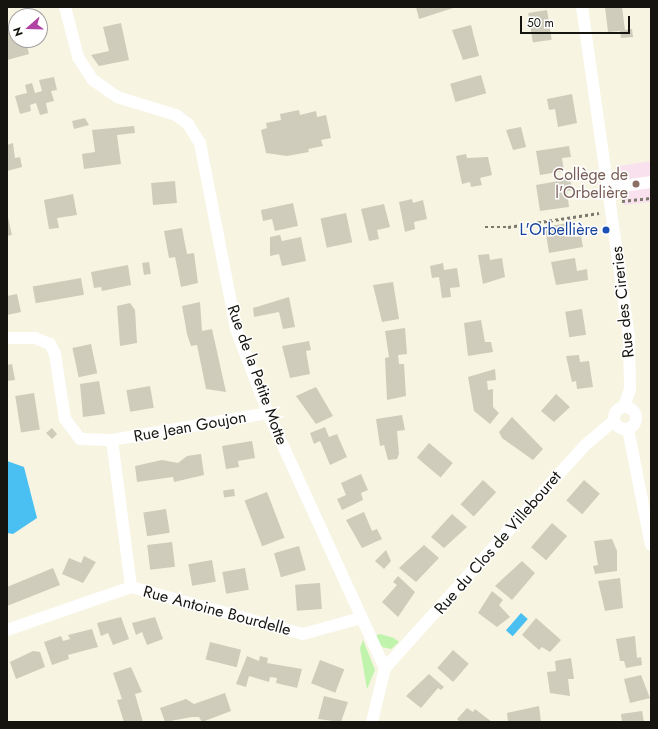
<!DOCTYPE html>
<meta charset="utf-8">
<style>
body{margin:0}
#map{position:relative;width:658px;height:729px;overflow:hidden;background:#f7f4e2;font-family:Jost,sans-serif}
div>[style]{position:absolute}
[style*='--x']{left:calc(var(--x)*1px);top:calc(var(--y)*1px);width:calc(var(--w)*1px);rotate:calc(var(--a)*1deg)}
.education>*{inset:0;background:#f9e2ee}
.green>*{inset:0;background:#c0f3ac}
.water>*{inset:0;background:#4abff2;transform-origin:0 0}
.building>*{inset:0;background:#cfccbb;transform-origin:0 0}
.path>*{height:2.5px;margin-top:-1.25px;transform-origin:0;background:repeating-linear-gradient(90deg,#7c7a6e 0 3px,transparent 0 6px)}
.street>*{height:12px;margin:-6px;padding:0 6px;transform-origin:6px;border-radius:6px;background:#fff}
.street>.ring{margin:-6px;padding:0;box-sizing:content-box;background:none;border:12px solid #fff;border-radius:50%}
.dots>*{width:11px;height:11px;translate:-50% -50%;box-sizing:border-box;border:2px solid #fff;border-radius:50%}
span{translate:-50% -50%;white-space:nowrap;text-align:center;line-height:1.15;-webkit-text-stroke:3px #fff;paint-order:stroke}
.education-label{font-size:16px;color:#785e54}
.right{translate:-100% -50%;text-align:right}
.transit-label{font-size:16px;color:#164399}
.street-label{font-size:16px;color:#15140e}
.frame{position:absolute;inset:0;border:8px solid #15140e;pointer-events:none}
.north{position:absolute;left:8px;top:8px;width:40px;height:40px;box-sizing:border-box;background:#fff;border:1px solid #a1a19f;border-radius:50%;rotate:250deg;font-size:11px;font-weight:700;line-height:16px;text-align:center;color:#15140e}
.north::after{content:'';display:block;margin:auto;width:14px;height:18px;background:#b144a3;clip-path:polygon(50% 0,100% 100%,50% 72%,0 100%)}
.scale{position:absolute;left:520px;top:16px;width:110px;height:18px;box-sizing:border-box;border:2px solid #15140e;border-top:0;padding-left:5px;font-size:12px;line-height:14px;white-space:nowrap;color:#15140e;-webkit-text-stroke:3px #fff;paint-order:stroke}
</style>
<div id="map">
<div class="education">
<i style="clip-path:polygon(651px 161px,651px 202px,624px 205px,618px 166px)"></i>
</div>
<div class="green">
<i style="clip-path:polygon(380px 634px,394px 638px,399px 642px,391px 649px,382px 647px,375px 636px)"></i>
<i style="clip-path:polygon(363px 640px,375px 670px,367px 689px,360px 648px)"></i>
</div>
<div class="water">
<i style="clip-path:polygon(7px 461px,24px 467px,37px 518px,13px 534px,7px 533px)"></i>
<i style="left:521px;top:613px;width:9px;height:23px;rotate:41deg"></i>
</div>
<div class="building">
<i style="clip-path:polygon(416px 7px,453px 7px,453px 8px,419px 19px)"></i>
<i style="clip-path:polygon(605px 7px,622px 7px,625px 30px,632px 29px,633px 37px,621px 38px,620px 31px,608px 32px)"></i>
<i style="left:547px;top:10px;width:30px;height:19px;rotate:81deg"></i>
<i style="clip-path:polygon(121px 23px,129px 60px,99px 66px,91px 55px,109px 51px,103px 27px)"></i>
<i style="clip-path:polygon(471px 25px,479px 56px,463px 60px,452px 30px)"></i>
<i style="clip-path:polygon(16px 26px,16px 40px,26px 41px,29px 54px,7px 60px,7px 28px)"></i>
<i style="left:481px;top:75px;width:19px;height:32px;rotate:74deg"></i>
<i style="clip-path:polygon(54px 77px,57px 90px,51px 91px,54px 101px,46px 103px,48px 113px,40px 115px,36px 103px,30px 105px,31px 111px,20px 114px,15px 96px,27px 93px,25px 85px,32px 83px,35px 93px,42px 91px,39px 80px)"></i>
<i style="clip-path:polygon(572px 94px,577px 123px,558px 127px,555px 109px,549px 110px,547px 99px)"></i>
<i style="clip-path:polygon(299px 110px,300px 115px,316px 111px,317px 117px,326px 115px,331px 138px,321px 140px,323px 146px,308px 149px,309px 152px,287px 156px,266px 153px,261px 130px,267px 128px,266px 123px,281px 120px,280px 114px)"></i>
<i style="clip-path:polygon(85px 118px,89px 125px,74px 129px,72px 121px)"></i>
<i style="clip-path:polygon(134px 126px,135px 133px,117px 135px,121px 164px,84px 169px,82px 154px,95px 152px,92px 130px)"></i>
<i style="clip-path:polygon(521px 127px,526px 147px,513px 150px,506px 130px)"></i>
<i style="clip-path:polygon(13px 143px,15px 158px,20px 157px,22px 167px,7px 171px,7px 145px)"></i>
<i style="clip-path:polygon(569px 146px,571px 157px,562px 158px,564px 171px,540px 175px,536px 151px)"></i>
<i style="clip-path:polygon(466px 154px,467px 158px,488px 157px,492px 175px,480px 178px,482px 185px,471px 187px,470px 182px,462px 184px,456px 156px)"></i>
<i style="clip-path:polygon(570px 179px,572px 190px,567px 191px,569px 207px,540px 211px,536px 185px)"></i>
<i style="left:175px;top:181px;width:22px;height:24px;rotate:85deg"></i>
<i style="clip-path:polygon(73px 194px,77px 215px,57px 218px,59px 228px,49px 229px,44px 200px)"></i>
<i style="clip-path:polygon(412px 199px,413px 203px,423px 200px,427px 219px,414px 222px,415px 229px,405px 232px,399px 202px)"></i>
<i style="clip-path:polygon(293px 203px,298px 226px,275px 231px,272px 219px,263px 221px,261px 210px)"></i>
<i style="clip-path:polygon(384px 204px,390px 227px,377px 230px,379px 239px,369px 241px,361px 209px)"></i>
<i style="clip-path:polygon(7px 213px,12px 235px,7px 236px)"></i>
<i style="left:346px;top:213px;width:30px;height:26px;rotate:78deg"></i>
<i style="clip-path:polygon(573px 222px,576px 237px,581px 236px,583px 247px,549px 253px,545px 227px)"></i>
<i style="clip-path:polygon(182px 228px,187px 254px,194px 253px,198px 283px,181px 287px,175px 257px,169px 258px,164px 231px)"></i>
<i style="clip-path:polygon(280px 235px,282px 241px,301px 237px,306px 261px,282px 266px,279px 254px,270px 256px,270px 237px)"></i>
<i style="clip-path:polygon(489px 254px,490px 260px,502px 258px,505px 277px,483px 284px,478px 255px)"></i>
<i style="clip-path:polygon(575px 258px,577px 271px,587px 269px,588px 280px,556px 285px,551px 262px)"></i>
<i style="left:149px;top:262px;width:12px;height:7px;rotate:81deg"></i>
<i style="clip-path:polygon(443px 263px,444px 270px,457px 268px,460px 287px,450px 288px,451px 297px,442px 298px,439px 277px,432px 278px,430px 266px)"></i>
<i style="clip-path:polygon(128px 265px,131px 285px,102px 291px,101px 287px,94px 288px,91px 272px)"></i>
<i style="left:81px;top:278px;width:17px;height:49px;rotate:80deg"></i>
<i style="clip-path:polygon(393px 282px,399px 319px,382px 322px,373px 285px)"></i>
<i style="clip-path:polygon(17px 294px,21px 312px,7px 315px,7px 296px)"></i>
<i style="clip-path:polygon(289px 297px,295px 327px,283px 329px,279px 312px,254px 317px,253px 308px)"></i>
<i style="clip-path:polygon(200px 302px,202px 331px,212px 329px,226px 392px,206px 389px,197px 345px,191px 346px,187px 334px,182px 306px)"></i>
<i style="clip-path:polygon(130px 303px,135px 310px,137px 343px,120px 346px,117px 306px)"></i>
<i style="left:582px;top:309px;width:26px;height:17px;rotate:81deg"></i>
<i style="clip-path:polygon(481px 320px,485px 342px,491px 342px,493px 352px,468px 356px,464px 323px)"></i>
<i style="clip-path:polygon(405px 328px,407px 354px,398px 355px,399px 364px,404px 364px,406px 396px,387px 400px,385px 358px,389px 357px,385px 331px)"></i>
<i style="clip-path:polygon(309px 341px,311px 350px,306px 351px,310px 374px,290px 378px,282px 346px)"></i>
<i style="left:91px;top:344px;width:30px;height:19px;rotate:78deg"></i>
<i style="clip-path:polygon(579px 355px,580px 362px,589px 361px,593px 387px,577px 389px,576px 381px,572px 382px,566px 356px)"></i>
<i style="clip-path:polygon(12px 364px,15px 380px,7px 381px,7px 365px)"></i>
<i style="clip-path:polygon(495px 369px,496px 380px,487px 381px,488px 390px,493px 389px,493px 407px,499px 413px,490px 424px,474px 411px,468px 377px)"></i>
<i style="clip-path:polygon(99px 381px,105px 414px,83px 417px,80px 384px)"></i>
<i style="left:150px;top:386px;width:22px;height:24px;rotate:80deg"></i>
<i style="clip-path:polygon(316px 387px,333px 416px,316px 424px,296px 396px)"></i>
<i style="left:34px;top:393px;width:37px;height:19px;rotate:81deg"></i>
<i style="clip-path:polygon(556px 394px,570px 407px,554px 422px,541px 411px)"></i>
<i style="clip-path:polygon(402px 415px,405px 430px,397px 431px,399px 454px,397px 459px,388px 460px,384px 445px,380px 446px,376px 419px)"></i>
<i style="clip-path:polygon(512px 417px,543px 449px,533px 460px,502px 438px,499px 432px)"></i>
<i style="clip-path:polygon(325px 427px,329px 437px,337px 434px,347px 457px,330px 465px,320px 441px,314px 444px,310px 433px)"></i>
<i style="clip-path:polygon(52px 428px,57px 434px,52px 439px,46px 433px)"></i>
<i style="clip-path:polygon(252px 441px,255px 458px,238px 461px,239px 467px,226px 469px,222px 446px)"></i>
<i style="left:429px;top:443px;width:31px;height:19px;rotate:40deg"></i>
<i style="clip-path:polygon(201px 454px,204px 475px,174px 482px,173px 477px,137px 482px,135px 466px,162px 460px,178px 463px,187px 456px)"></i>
<i style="clip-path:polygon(361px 474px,368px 490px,361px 493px,363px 500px,342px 510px,337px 499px,346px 495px,341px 483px)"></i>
<i style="left:483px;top:480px;width:18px;height:33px;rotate:43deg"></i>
<i style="left:584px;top:480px;width:21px;height:27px;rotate:41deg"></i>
<i style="left:234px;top:489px;width:7px;height:11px;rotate:82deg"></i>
<i style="left:267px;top:492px;width:49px;height:24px;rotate:69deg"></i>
<i style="left:166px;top:509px;width:24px;height:23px;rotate:81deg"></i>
<i style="clip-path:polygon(364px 512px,372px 531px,377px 529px,382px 539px,362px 548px,346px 520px)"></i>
<i style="clip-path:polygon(452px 514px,467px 527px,444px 548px,431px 537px)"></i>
<i style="left:552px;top:523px;width:20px;height:32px;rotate:41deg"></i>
<i style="clip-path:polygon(612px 539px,617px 551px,617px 571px,595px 574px,593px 566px,598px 565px,594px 541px)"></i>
<i style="left:172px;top:542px;width:25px;height:25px;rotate:83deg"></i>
<i style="clip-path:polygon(424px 545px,439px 558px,416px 582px,399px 568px)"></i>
<i style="left:299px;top:546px;width:25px;height:26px;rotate:74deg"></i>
<i style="clip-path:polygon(386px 550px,391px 561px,384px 569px,375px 561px)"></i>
<i style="clip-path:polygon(84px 556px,96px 562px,83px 583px,62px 574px,69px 558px,81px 563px)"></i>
<i style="left:212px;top:560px;width:22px;height:24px;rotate:80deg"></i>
<i style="clip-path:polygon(522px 561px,535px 573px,512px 600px,495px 586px)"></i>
<i style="clip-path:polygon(53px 568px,60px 585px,7px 606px,7px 587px)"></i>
<i style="left:245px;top:568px;width:22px;height:23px;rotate:80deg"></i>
<i style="clip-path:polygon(398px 576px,415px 592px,398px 617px,382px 602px,397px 585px,393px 582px)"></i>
<i style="clip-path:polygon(620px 578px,623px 608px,605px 611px,598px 581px)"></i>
<i style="left:320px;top:583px;width:26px;height:25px;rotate:86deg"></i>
<i style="clip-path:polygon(492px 591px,503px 600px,499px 605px,510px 617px,497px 627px,478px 613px)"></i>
<i style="clip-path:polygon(121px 617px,129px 639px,113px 645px,108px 633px,101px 636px,97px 623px)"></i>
<i style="clip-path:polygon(155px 617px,163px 639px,147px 645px,142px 632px,136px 635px,132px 623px)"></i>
<i style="clip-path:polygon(536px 618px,561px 640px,550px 652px,542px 647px,539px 650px,522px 635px)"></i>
<i style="clip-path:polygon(92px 629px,98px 647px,68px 655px,69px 659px,52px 665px,44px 642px,61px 636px,63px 641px,70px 639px,68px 635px)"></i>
<i style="clip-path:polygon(635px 636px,637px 658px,641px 657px,642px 665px,626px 668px,624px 661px,620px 661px,616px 639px)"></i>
<i style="left:210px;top:642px;width:32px;height:18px;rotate:14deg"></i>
<i style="left:453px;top:650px;width:21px;height:24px;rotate:41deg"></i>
<i style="clip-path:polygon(33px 651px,40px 652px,45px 667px,16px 679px,10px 662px)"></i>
<i style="clip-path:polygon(247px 656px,259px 661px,260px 656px,268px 658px,267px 663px,302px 669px,297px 688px,276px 683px,277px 678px,270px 677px,269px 682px,249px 676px,246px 687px,236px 684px)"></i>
<i style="clip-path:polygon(571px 658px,574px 679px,568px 679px,570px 696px,550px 693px,547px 672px,556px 671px,555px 661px)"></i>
<i style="left:320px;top:660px;width:26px;height:25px;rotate:21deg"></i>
<i style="clip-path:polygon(131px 667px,142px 692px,135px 694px,143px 722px,124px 722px,117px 700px,122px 699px,113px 673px)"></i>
<i style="clip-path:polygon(429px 674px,444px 687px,441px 690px,438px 688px,421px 708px,406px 696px)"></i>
<i style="clip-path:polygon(641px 675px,650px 698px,630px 703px,624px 679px)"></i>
<i style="clip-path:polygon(225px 693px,231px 711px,202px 722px,199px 717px,192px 717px,165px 722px,160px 708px,186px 699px,194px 704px)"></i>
<i style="clip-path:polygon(324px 696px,348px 702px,341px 722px,318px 719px)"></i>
<i style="clip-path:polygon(539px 706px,541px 722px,508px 722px,507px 713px)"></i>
<i style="clip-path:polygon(467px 708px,473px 712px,475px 709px,492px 722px,460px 722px,457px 719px)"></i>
<i style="clip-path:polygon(642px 711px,644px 722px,622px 722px,621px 714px)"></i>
</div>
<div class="path">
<i style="--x:622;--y:201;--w:29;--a:-6"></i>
<i style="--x:485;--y:227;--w:23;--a:0"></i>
<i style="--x:508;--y:227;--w:92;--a:-8.7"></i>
</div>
<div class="street">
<i style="--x:65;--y:7;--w:52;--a:75.4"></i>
<i style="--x:78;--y:57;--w:27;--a:57"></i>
<i style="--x:93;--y:80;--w:29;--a:35"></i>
<i style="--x:117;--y:97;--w:62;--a:17"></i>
<i style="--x:176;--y:115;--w:15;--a:37"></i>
<i style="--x:188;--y:124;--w:22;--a:58"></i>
<i style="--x:200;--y:143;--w:189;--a:79"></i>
<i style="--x:236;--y:329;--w:90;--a:69.1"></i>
<i style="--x:268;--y:413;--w:281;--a:65.4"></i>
<i style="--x:385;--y:668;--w:56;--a:103.5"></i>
<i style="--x:582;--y:7;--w:333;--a:81.9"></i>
<i style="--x:629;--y:337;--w:53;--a:88.9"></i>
<i style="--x:630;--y:390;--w:17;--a:111"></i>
<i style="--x:609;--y:188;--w:42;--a:-8.1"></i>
<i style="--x:7;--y:338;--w:28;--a:0"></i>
<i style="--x:35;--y:338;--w:16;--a:22"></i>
<i style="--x:50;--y:344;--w:11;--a:63"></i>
<i style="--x:55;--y:354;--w:66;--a:81.3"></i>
<i style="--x:65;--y:419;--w:25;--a:53"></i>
<i style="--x:80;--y:439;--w:32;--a:2"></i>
<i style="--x:112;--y:440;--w:158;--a:-9.8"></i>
<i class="ring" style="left:614px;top:407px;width:10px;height:10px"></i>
<i style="--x:628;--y:429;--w:118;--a:78.8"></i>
<i style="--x:112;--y:440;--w:148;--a:82.6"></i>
<i style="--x:7;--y:630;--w:131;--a:-19.1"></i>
<i style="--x:131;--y:587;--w:178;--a:15.3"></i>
<i style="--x:303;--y:634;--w:60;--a:-15.4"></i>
<i style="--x:385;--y:668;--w:298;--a:-48.1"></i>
<i style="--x:584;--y:446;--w:39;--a:-40"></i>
</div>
<div class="dots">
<i style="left:636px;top:184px;background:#8d6e63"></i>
<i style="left:606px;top:230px;background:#1a4fb4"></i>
</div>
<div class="education-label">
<span class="right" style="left:628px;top:184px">Collège de<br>l'Orbelière</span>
</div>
<div class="transit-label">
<span class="right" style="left:598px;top:230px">L'Orbellière</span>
</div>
<div class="street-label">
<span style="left:623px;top:302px;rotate:-96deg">Rue des Cireries</span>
<span style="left:257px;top:375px;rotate:70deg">Rue de la Petite Motte</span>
<span style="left:190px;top:427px;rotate:-10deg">Rue Jean Goujon</span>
<span style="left:498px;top:543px;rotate:-49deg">Rue du Clos de Villebouret</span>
<span style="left:217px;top:611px;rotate:15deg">Rue Antoine Bourdelle</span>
</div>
<div class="frame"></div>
<div class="north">N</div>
<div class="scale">50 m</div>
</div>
